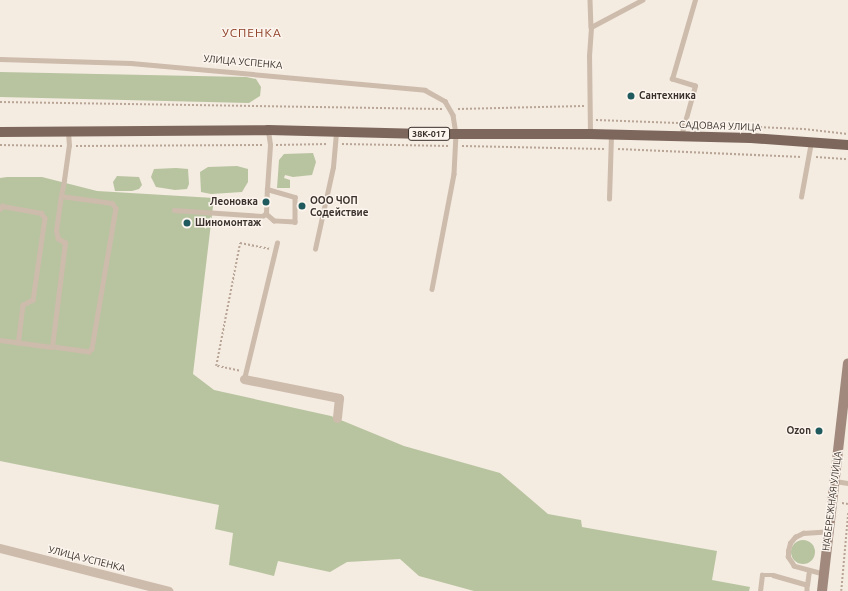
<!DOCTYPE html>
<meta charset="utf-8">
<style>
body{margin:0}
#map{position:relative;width:848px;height:591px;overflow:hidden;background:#f4ebe1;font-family:Ubuntu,sans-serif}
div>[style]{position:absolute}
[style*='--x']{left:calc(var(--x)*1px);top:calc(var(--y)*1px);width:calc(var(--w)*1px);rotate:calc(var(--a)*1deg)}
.green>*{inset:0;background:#b8c4a0}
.round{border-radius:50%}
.path>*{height:1.5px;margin-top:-0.75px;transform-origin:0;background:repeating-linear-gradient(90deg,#b9a596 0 2px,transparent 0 4px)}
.service>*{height:4.5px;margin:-2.25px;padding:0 2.25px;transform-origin:2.25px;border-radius:2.25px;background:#cdbbac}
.minor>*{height:9px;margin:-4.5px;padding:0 4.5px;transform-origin:4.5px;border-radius:4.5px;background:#cdbbac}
.secondary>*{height:10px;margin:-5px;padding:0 5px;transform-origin:5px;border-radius:5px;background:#a18a7d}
.primary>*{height:10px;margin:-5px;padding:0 5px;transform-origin:5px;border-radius:5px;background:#7d675c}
.dots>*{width:11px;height:11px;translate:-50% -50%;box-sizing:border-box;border:2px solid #fbf5ee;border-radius:50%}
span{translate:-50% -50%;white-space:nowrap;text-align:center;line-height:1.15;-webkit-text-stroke:3px #fbf5ee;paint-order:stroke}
.shield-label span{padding:1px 3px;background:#fbf5ee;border:1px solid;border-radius:3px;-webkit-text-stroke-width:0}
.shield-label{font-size:9px;color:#3b302b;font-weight:700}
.street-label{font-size:10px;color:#3b302b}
.poi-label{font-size:10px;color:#3b302b;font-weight:700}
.left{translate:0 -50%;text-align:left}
.right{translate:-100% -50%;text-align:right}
.quarter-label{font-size:12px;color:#8c3b22;letter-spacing:1px}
</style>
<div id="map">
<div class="green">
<i style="clip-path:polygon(0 72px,246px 77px,256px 79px,261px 87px,260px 96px,249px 103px,0 97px)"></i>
<i style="clip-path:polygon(313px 153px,316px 162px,312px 175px,293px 177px,285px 175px,284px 178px,290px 180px,290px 188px,277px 188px,279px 160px,284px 154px)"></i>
<i style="clip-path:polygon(237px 166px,248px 169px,248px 182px,242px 192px,211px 194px,201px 192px,200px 172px,208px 167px)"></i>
<i style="clip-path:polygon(176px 168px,188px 169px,189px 184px,187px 189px,175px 190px,156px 187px,151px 177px,154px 169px)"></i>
<i style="clip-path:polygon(117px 176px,139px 177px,142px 185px,139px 189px,132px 191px,115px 191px,113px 182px)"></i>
<i style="clip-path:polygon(7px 177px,42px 177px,97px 191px,214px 198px,193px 374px,214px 390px,331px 416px,404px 446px,500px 473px,548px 514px,581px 520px,582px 527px,717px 551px,712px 580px,750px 587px,749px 591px,474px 591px,419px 576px,400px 559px,347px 562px,330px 572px,278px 561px,274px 576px,229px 565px,233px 533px,215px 529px,219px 505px,0 461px,0 178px)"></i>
<i class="round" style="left:791px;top:540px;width:24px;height:24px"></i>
</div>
<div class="path">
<i style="--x:0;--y:102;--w:442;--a:0.9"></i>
<i style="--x:458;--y:109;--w:126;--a:-1.4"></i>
<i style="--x:596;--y:120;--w:82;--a:2.1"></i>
<i style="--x:692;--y:124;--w:112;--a:2.6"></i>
<i style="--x:804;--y:129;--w:44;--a:6.5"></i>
<i style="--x:342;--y:144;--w:108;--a:1.1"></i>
<i style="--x:0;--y:145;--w:62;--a:0.9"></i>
<i style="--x:276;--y:145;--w:52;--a:-1.1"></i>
<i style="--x:76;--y:146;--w:188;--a:-0.3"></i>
<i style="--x:462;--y:146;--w:142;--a:1.2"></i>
<i style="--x:618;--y:149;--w:184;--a:2.5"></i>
<i style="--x:816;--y:157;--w:32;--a:4"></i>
<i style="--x:239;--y:371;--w:24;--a:-168"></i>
<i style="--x:216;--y:366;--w:125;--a:-79"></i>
<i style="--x:240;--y:243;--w:31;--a:11"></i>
<i style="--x:842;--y:503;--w:6;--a:9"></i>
<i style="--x:841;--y:591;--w:78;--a:-84.9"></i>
</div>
<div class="service">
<i style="--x:590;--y:0;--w:27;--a:88"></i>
<i style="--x:0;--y:59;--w:131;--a:1.7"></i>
<i style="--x:131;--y:63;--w:295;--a:5.2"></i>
<i style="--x:425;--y:90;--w:23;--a:29"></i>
<i style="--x:445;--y:101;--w:16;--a:60"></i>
<i style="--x:453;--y:115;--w:19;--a:81"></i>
<i style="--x:456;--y:134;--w:40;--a:92.9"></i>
<i style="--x:454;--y:174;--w:117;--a:100.8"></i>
<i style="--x:590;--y:134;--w:78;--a:-90.7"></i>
<i style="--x:589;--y:56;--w:29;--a:-86"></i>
<i style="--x:591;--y:27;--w:58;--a:-27.9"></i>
<i style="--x:681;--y:136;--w:52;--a:-74.4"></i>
<i style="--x:695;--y:86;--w:24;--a:-163"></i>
<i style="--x:672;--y:79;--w:82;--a:-73.8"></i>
<i style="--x:267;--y:189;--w:29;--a:16"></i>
<i style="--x:295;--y:197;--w:25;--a:90"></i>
<i style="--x:295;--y:222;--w:21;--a:-177"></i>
<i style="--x:274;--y:221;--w:11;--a:-139"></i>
<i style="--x:266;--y:214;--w:25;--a:-88"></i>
<i style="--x:267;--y:189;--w:44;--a:-86.1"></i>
<i style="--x:270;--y:145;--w:15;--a:-98"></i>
<i style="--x:61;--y:196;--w:51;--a:7.8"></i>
<i style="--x:112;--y:203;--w:6;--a:51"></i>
<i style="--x:116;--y:208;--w:143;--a:99.7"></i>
<i style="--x:92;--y:349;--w:4;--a:135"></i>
<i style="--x:89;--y:352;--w:37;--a:-172"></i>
<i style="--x:52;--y:347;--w:105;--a:-82.9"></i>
<i style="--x:65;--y:243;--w:8;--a:-150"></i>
<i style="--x:58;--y:239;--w:8;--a:-104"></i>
<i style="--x:56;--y:231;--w:35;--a:-82"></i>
<i style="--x:61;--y:196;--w:16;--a:-79"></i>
<i style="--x:64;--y:180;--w:34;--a:-82"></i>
<i style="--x:69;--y:146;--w:15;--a:-94"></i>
<i style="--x:801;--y:197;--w:56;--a:-79.7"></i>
<i style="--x:609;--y:199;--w:64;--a:-88.2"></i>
<i style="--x:0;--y:209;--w:4;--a:-56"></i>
<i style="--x:2;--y:206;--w:40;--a:10"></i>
<i style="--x:41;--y:213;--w:6;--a:51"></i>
<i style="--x:45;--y:218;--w:83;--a:98.3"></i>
<i style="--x:33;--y:300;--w:11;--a:153"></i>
<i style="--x:23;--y:305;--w:38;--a:97"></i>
<i style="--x:174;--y:210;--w:88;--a:3.9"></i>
<i style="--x:262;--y:216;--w:4;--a:-27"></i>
<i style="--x:315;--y:249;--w:84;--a:-77.6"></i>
<i style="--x:333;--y:167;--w:36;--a:-85"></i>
<i style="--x:0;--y:340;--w:52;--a:7.7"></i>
<i style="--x:244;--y:379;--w:140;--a:-76.4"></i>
<i style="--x:835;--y:481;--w:13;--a:9"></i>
<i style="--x:823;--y:574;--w:30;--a:-165"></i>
<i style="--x:794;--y:566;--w:11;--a:-124"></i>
<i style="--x:788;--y:557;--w:6;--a:-90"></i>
<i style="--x:788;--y:551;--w:8;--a:-76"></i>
<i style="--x:790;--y:543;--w:8;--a:-50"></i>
<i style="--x:795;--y:537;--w:9;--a:-27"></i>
<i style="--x:803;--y:533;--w:26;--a:-4"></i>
<i style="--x:807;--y:585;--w:14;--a:-82"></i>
<i style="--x:760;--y:591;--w:16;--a:-83"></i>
<i style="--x:762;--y:575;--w:11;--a:0"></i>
<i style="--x:773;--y:575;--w:35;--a:16"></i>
<i style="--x:807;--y:585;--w:6;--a:90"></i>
</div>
<div class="minor">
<i style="--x:244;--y:379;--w:97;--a:11.3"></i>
<i style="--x:339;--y:398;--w:20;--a:96"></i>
<i style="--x:0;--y:548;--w:174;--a:14.3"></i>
</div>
<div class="secondary">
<i style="--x:822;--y:591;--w:229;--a:-83.5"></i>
</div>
<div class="primary">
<i style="--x:0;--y:132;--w:268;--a:-0.4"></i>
<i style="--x:268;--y:130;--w:156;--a:1.5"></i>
<i style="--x:424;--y:134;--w:166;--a:0"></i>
<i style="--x:590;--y:134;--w:161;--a:1.4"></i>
<i style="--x:751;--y:138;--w:97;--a:4.1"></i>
</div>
<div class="dots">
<i style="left:631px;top:96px;background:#1f5a5e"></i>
<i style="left:266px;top:202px;background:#1f5a5e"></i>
<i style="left:302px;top:206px;background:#1f5a5e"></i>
<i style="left:187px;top:223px;background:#1f5a5e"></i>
<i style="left:819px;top:431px;background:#1f5a5e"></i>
</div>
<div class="shield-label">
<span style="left:429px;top:134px">38К-017</span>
</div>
<div class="street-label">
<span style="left:243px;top:62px;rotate:5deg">УЛИЦА УСПЕНКА</span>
<span style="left:720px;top:126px;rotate:2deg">САДОВАЯ УЛИЦА</span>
<span style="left:832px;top:501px;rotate:-83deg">НАБЕРЕЖНАЯ УЛИЦА</span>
<span style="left:87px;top:559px;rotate:14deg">УЛИЦА УСПЕНКА</span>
</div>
<div class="poi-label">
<span class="left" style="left:639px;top:96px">Сантехника</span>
<span class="left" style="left:310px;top:206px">ООО ЧОП<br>Содействие</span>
<span class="right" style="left:258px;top:202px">Леоновка</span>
<span class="left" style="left:195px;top:223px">Шиномонтаж</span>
<span class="right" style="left:811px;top:431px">Ozon</span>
</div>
<div class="quarter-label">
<span style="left:252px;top:33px">УСПЕНКА</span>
</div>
</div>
